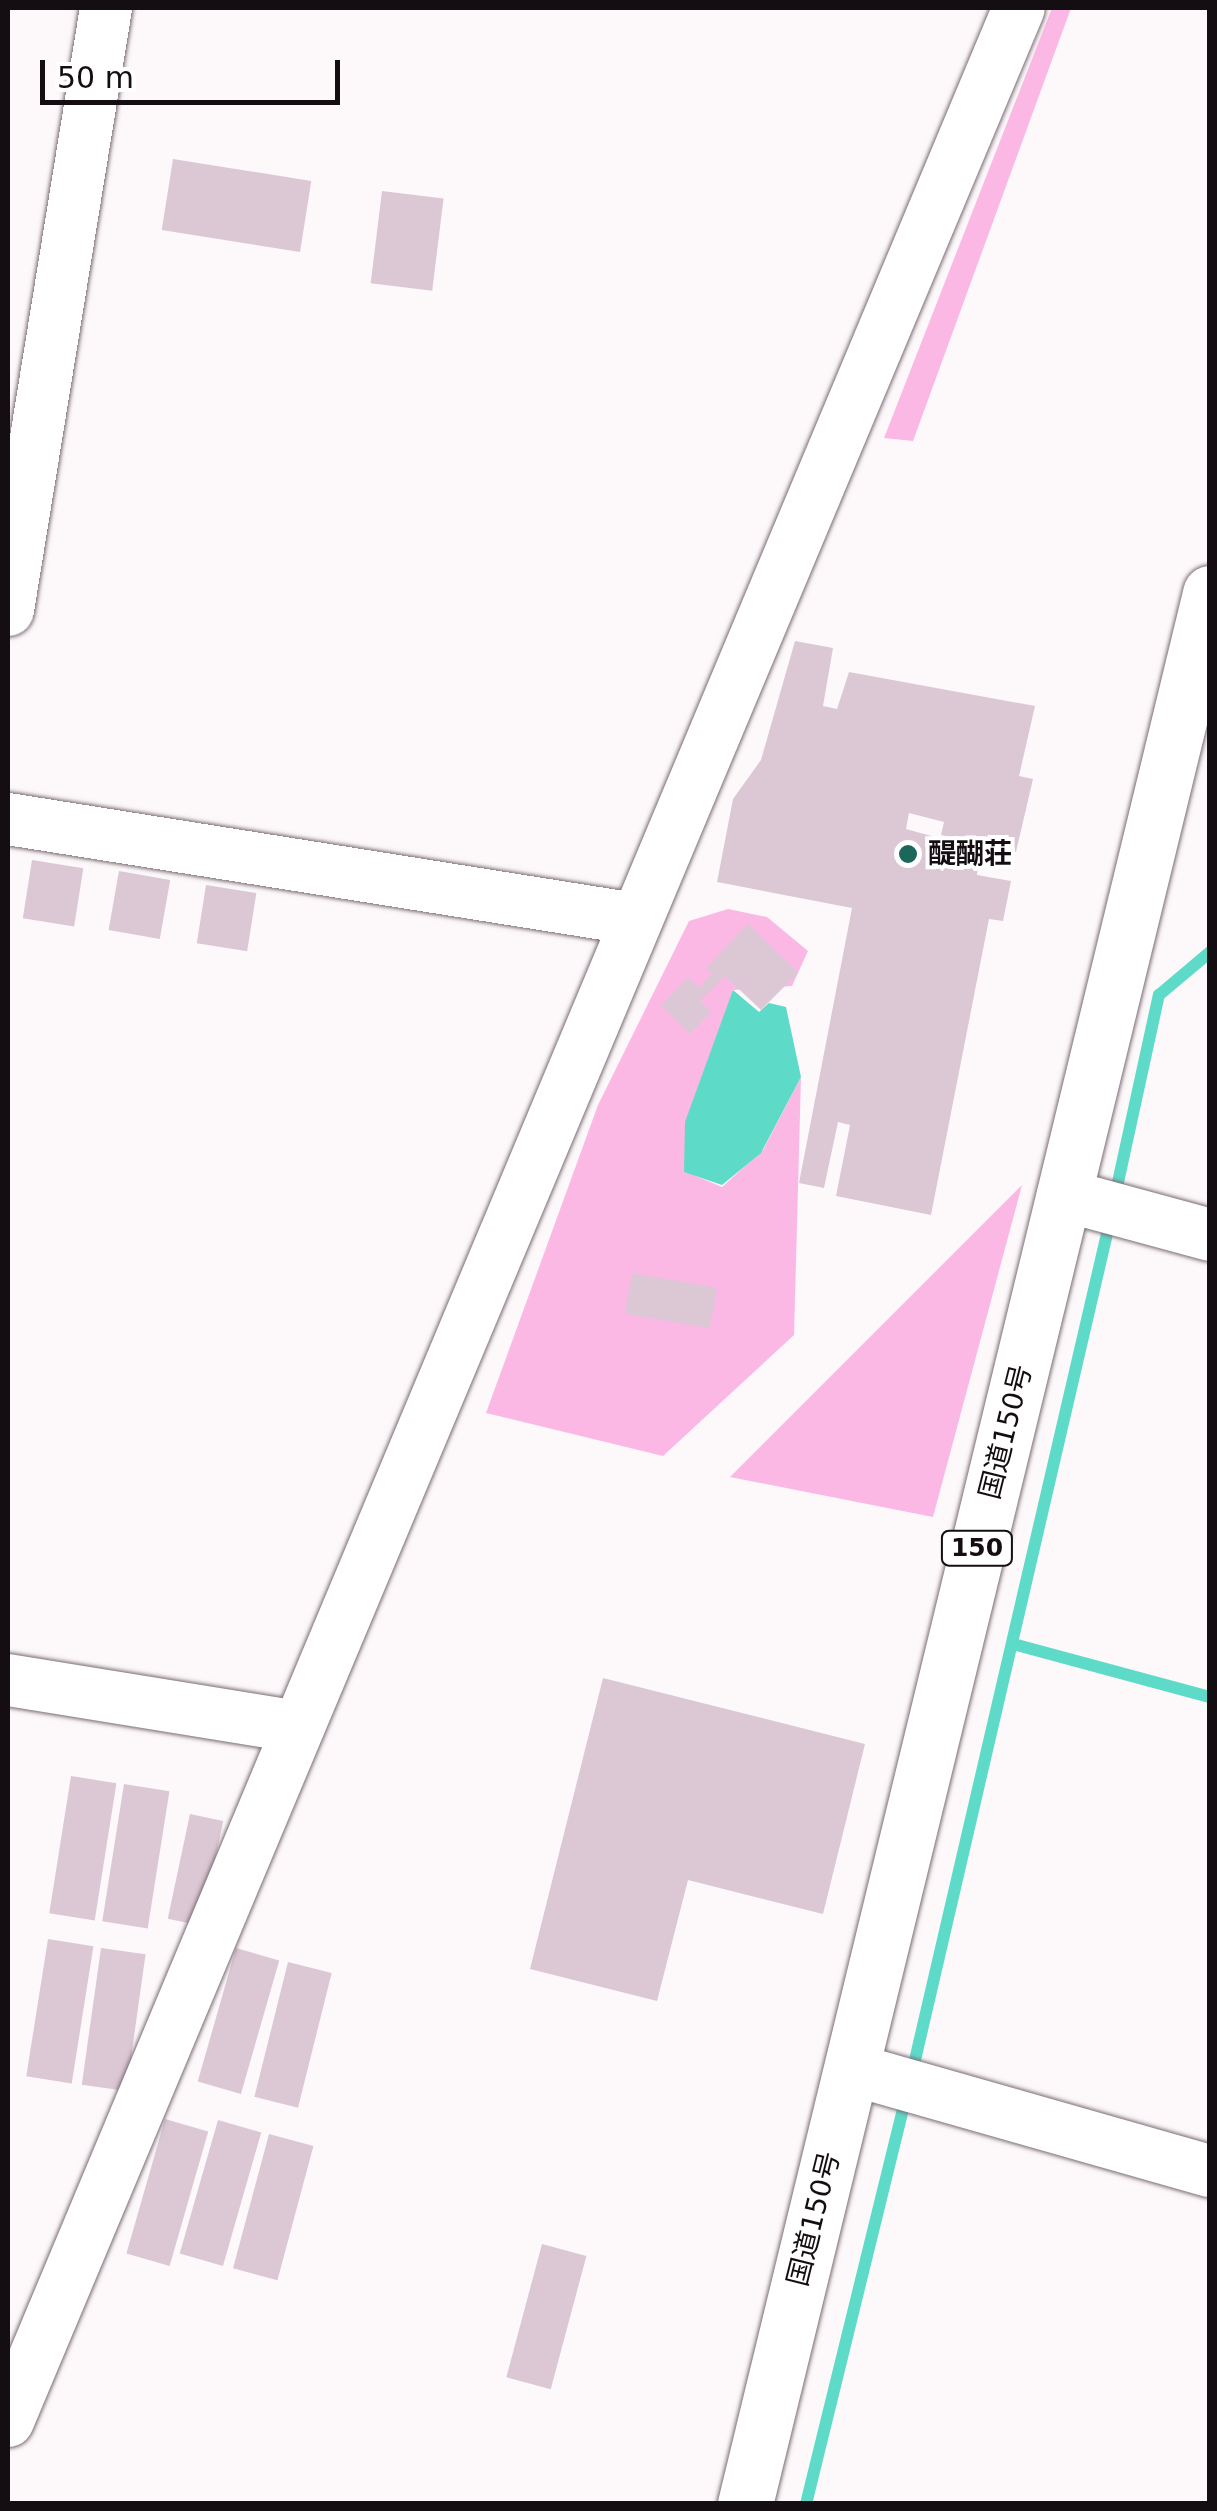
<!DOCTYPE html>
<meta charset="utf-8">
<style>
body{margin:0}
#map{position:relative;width:1217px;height:2511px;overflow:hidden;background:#fdf9fb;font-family:"DejaVu Sans","Noto Sans JP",sans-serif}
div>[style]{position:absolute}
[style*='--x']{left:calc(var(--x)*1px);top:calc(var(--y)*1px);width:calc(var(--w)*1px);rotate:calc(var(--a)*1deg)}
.green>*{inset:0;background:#fbb8e4}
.water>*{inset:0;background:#5edac9}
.stream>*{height:12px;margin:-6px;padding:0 6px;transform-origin:6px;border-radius:6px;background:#5edac9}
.building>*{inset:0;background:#dbc8d4;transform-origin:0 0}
.roads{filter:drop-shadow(0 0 2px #7b6b75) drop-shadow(0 0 2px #7b6b75)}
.minor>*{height:52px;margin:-26px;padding:0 26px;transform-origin:26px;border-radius:26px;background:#fff}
.highway>*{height:55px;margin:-27.5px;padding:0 27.5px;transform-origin:27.5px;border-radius:27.5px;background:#fff}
.dots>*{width:28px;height:28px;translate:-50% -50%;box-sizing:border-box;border:5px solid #fff;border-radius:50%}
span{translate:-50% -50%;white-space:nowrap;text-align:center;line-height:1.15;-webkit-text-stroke:8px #fff;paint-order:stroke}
.shield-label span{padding:2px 8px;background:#fff;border:2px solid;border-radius:8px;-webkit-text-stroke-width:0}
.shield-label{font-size:25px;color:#140e12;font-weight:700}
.poi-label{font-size:28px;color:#140e12;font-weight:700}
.left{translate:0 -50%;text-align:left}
.street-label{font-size:28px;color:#140e12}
.frame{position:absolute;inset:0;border:10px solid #140e12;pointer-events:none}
.scale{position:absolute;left:40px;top:60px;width:300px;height:45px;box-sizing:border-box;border:5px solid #140e12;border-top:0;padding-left:12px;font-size:30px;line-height:35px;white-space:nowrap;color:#140e12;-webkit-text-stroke:8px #fff;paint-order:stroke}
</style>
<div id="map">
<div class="green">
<i style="clip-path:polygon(1052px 8px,1071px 8px,913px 441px,884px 438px)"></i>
<i style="clip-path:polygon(728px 909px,767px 917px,808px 951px,792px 986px,733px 990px,684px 1171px,722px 1187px,763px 1150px,801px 1077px,794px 1335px,663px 1456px,486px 1413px,598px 1105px,689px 921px)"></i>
<i style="clip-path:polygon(1022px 1185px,933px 1517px,730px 1477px)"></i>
</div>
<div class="water">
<i style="clip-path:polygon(733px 990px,759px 1012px,769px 1003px,786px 1007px,801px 1077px,761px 1153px,722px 1185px,684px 1172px,685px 1122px)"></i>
</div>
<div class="stream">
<i style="--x:1115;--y:1196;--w:206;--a:-77.7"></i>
<i style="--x:1159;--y:995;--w:67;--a:-40.1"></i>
<i style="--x:1017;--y:1645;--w:200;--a:15.1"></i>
<i style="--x:912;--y:2073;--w:875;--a:-76.92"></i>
<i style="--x:806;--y:2504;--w:419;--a:-76.2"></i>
</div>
<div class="building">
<i style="left:173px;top:159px;width:140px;height:72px;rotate:9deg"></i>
<i style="left:382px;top:191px;width:62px;height:93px;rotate:7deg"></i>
<i style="clip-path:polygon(795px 641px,833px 648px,823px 706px,837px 709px,849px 672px,1035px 706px,1019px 776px,1033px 779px,1016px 852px,941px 835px,944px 822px,909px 813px,906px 829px,953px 842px,949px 857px,978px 864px,977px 875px,1011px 881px,1003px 921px,989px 919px,931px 1215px,836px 1196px,850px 1125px,838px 1122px,824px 1188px,799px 1183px,852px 908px,717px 882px,733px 799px,761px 760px)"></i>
<i style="left:32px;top:860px;width:52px;height:59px;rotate:9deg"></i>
<i style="left:119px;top:871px;width:52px;height:60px;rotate:10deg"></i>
<i style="left:206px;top:885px;width:51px;height:59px;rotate:9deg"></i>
<i style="clip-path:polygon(748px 924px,798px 973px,761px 1010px,725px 976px,700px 1001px,711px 1012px,690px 1034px,661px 1005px,688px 977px,699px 988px,712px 974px,706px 968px)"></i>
<i style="left:632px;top:1273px;width:86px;height:41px;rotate:10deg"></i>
<i style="clip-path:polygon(603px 1678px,865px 1744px,823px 1914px,688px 1880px,657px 2001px,530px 1969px)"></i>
<i style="left:71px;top:1776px;width:46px;height:139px;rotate:9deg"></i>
<i style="left:124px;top:1784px;width:46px;height:139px;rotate:9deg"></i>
<i style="left:190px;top:1814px;width:34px;height:107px;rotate:12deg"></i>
<i style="left:48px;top:1939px;width:46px;height:139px;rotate:9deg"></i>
<i style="left:101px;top:1948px;width:45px;height:138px;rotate:8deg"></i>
<i style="left:236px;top:1948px;width:45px;height:139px;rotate:16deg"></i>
<i style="left:288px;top:1962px;width:45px;height:139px;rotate:14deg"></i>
<i style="left:165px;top:2119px;width:45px;height:140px;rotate:16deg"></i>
<i style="left:218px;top:2120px;width:45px;height:139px;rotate:16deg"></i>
<i style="left:269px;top:2134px;width:46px;height:139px;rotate:15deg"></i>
<i style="left:542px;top:2244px;width:46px;height:138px;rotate:15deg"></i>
</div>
<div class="roads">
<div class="minor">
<i style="--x:8;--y:610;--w:610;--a:-80.75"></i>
<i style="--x:8;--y:819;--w:635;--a:9.06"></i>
<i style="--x:1063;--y:1195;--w:152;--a:15.2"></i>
<i style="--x:8;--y:1680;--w:294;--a:9.2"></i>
<i style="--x:851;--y:2069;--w:373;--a:15.9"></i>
<i style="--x:8;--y:2421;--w:2616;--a:-67.27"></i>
</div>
<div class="highway">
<i style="--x:745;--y:2504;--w:1967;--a:-76.32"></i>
</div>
</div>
<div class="dots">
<i style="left:908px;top:854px;background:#1c665c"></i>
</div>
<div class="shield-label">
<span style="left:977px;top:1548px">150</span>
</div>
<div class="poi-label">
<span class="left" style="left:928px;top:854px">醍醐荘</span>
</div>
<div class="street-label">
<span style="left:1006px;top:1432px;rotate:-76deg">国道150号</span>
<span style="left:814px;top:2219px;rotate:-76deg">国道150号</span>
</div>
<div class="frame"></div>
<div class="scale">50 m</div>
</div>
